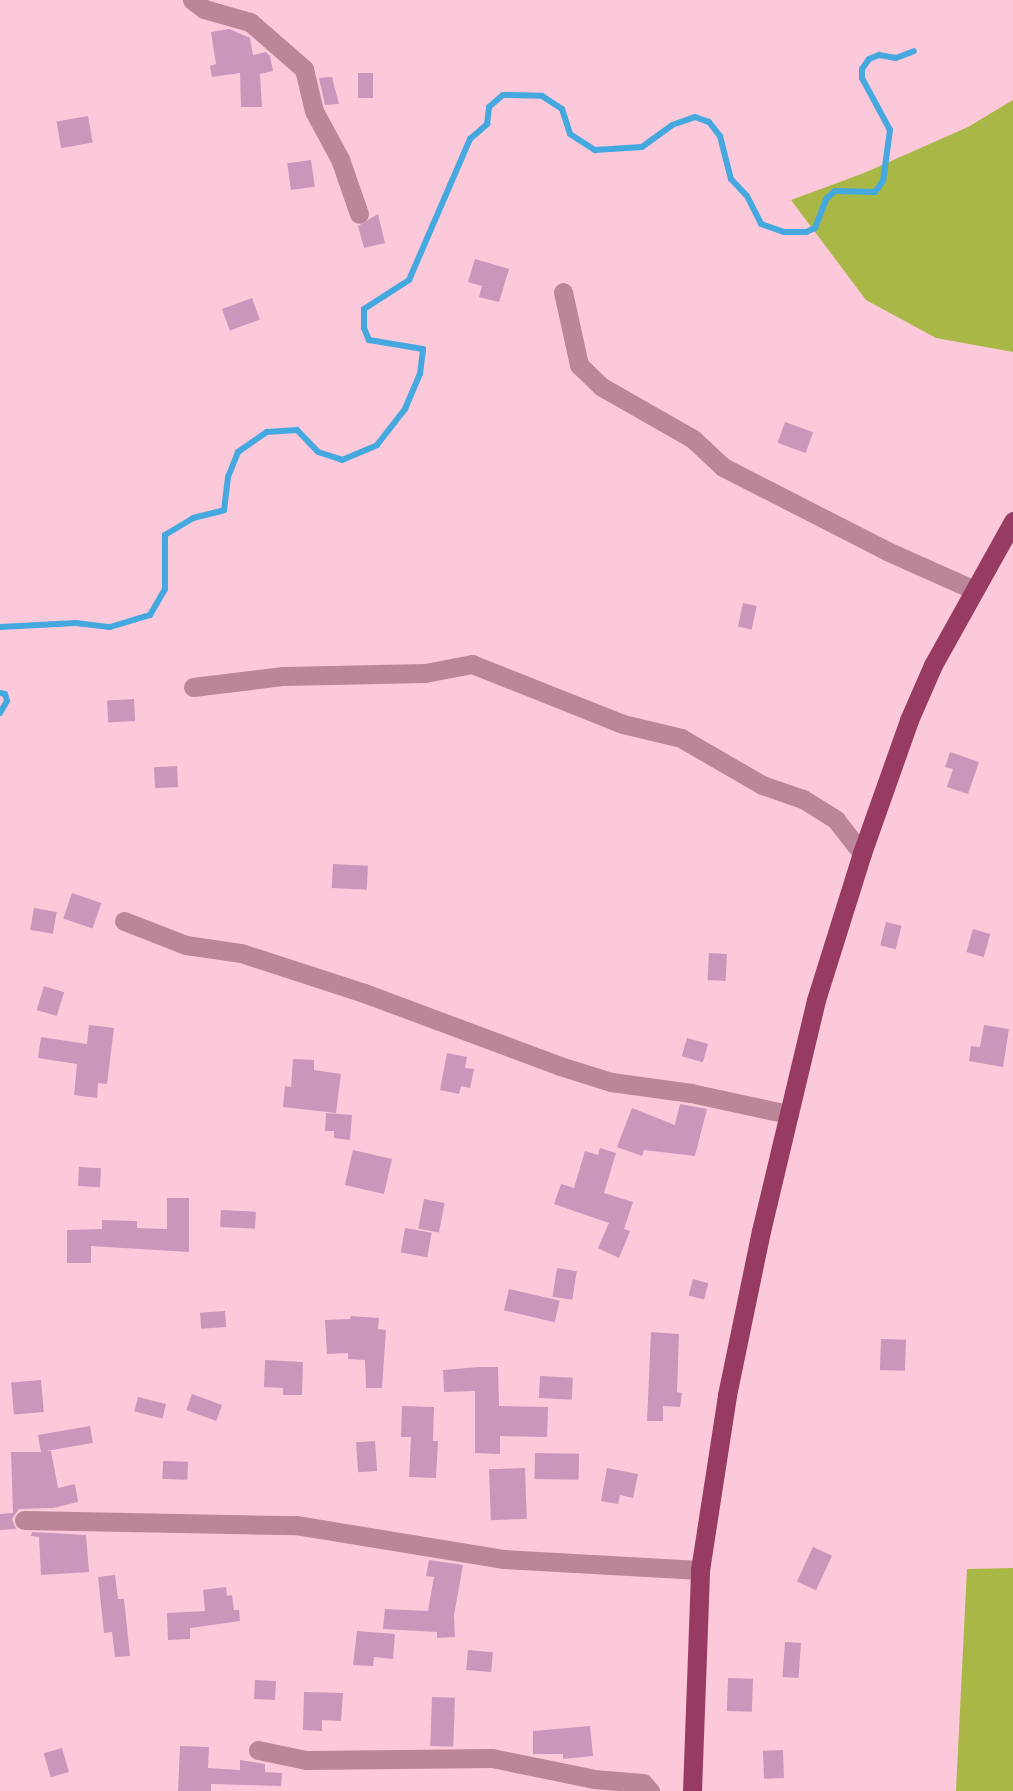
<!DOCTYPE html>
<style>
body{margin:0}
#map{position:relative;width:1013px;height:1791px;overflow:hidden;background:#fcc9da;font-family:"Libre Baskerville",serif}
div>[style]{position:absolute}
[style*='--x']{left:calc(var(--x)*1px);top:calc(var(--y)*1px);width:calc(var(--w)*1px);rotate:calc(var(--a)*1deg)}
.green>*{inset:0;background:#a8b745}
.stream>*{height:6px;margin:-3px;padding:0 3px;transform-origin:3px;border-radius:3px;background:#45a8df}
.building>*{inset:0;background:#c997bb;transform-origin:0 0}
.minor>*{height:19px;margin:-9.5px;padding:0 9.5px;transform-origin:9.5px;border-radius:9.5px;background:#ba8698}
.primary>*{height:19px;margin:-9.5px;padding:0 9.5px;transform-origin:9.5px;border-radius:9.5px;background:#973b62}
span{translate:-50% -50%;white-space:nowrap;text-align:center;line-height:1.15;-webkit-text-stroke:5px #f9dfe7;paint-order:stroke}
</style>
<div id="map">
<div class="green">
<i style="clip-path:polygon(1013px 100px,1013px 352px,936px 338px,866px 300px,791px 200px,864px 173px,968px 127px)"></i>
<i style="clip-path:polygon(1013px 1568px,1013px 1791px,956px 1791px,967px 1569px)"></i>
</div>
<div class="stream">
<i style="--x:0;--y:627;--w:76;--a:-3"></i>
<i style="--x:76;--y:623;--w:34;--a:7"></i>
<i style="--x:110;--y:627;--w:42;--a:-16.7"></i>
<i style="--x:150;--y:615;--w:30;--a:-60"></i>
<i style="--x:165;--y:589;--w:54;--a:-90"></i>
<i style="--x:165;--y:535;--w:33;--a:-31"></i>
<i style="--x:193;--y:518;--w:32;--a:-14"></i>
<i style="--x:224;--y:510;--w:33;--a:-83"></i>
<i style="--x:228;--y:477;--w:27;--a:-68"></i>
<i style="--x:238;--y:452;--w:35;--a:-35"></i>
<i style="--x:267;--y:432;--w:30;--a:-4"></i>
<i style="--x:297;--y:430;--w:30;--a:46"></i>
<i style="--x:318;--y:452;--w:25;--a:18"></i>
<i style="--x:342;--y:460;--w:38;--a:-23"></i>
<i style="--x:377;--y:445;--w:46;--a:-52.1"></i>
<i style="--x:405;--y:409;--w:38;--a:-67"></i>
<i style="--x:420;--y:374;--w:25;--a:-83"></i>
<i style="--x:423;--y:349;--w:55;--a:-170.5"></i>
<i style="--x:369;--y:340;--w:13;--a:-113"></i>
<i style="--x:364;--y:328;--w:19;--a:-90"></i>
<i style="--x:364;--y:309;--w:54;--a:-32.8"></i>
<i style="--x:409;--y:280;--w:154;--a:-66.6"></i>
<i style="--x:470;--y:139;--w:23;--a:-41"></i>
<i style="--x:487;--y:124;--w:17;--a:-83"></i>
<i style="--x:489;--y:107;--w:18;--a:-41"></i>
<i style="--x:503;--y:95;--w:39;--a:1"></i>
<i style="--x:542;--y:96;--w:24;--a:33"></i>
<i style="--x:562;--y:109;--w:26;--a:72"></i>
<i style="--x:570;--y:134;--w:30;--a:33"></i>
<i style="--x:595;--y:150;--w:47;--a:-3.7"></i>
<i style="--x:642;--y:147;--w:37;--a:-36"></i>
<i style="--x:672;--y:125;--w:24;--a:-19"></i>
<i style="--x:695;--y:117;--w:15;--a:20"></i>
<i style="--x:709;--y:122;--w:18;--a:52"></i>
<i style="--x:720;--y:136;--w:44;--a:75.7"></i>
<i style="--x:731;--y:179;--w:23;--a:47"></i>
<i style="--x:747;--y:196;--w:31;--a:63"></i>
<i style="--x:761;--y:224;--w:24;--a:19"></i>
<i style="--x:784;--y:232;--w:22;--a:0"></i>
<i style="--x:806;--y:232;--w:10;--a:-24"></i>
<i style="--x:815;--y:228;--w:31;--a:-69"></i>
<i style="--x:826;--y:199;--w:12;--a:-42"></i>
<i style="--x:835;--y:191;--w:40;--a:1.4"></i>
<i style="--x:875;--y:192;--w:14;--a:-54"></i>
<i style="--x:883;--y:181;--w:51;--a:-82.2"></i>
<i style="--x:890;--y:130;--w:59;--a:-118.3"></i>
<i style="--x:862;--y:78;--w:9;--a:-90"></i>
<i style="--x:862;--y:69;--w:12;--a:-55"></i>
<i style="--x:869;--y:59;--w:11;--a:-22"></i>
<i style="--x:879;--y:55;--w:17;--a:10"></i>
<i style="--x:896;--y:58;--w:19;--a:-21"></i>
<i style="--x:0;--y:693;--w:5;--a:11"></i>
<i style="--x:5;--y:694;--w:7;--a:74"></i>
<i style="--x:7;--y:701;--w:14;--a:120"></i>
</div>
<div class="building">
<i style="clip-path:polygon(229px 29px,250px 38px,253px 55px,266px 52px,270px 56px,273px 71px,260px 74px,262px 107px,241px 107px,240px 73px,212px 77px,210px 66px,216px 64px,211px 32px)"></i>
<i style="left:358px;top:73px;width:15px;height:25px"></i>
<i style="clip-path:polygon(332px 77px,339px 104px,325px 105px,319px 78px)"></i>
<i style="left:88px;top:116px;width:27px;height:32px;rotate:80deg"></i>
<i style="left:311px;top:160px;width:27px;height:24px;rotate:82deg"></i>
<i style="clip-path:polygon(378px 214px,385px 243px,364px 248px,358px 226px)"></i>
<i style="clip-path:polygon(475px 259px,509px 269px,499px 302px,479px 297px,482px 286px,468px 282px)"></i>
<i style="left:252px;top:298px;width:23px;height:32px;rotate:70deg"></i>
<i style="left:785px;top:422px;width:30px;height:22px;rotate:20deg"></i>
<i style="left:743px;top:603px;width:14px;height:24px;rotate:12deg"></i>
<i style="left:134px;top:699px;width:22px;height:27px;rotate:87deg"></i>
<i style="clip-path:polygon(950px 752px,979px 762px,968px 794px,947px 787px,953px 769px,945px 767px)"></i>
<i style="left:177px;top:766px;width:21px;height:23px;rotate:87deg"></i>
<i style="left:333px;top:864px;width:35px;height:24px;rotate:3deg"></i>
<i style="left:72px;top:893px;width:31px;height:27px;rotate:19deg"></i>
<i style="left:34px;top:908px;width:23px;height:22px;rotate:10deg"></i>
<i style="left:886px;top:922px;width:16px;height:24px;rotate:14deg"></i>
<i style="left:973px;top:929px;width:18px;height:24px;rotate:16deg"></i>
<i style="left:709px;top:953px;width:18px;height:27px;rotate:3deg"></i>
<i style="left:44px;top:986px;width:21px;height:25px;rotate:17deg"></i>
<i style="clip-path:polygon(89px 1025px,114px 1028px,107px 1084px,98px 1083px,97px 1098px,74px 1095px,77px 1064px,38px 1058px,41px 1037px,87px 1044px)"></i>
<i style="clip-path:polygon(984px 1025px,1009px 1029px,1003px 1067px,969px 1061px,971px 1046px,980px 1047px)"></i>
<i style="left:687px;top:1038px;width:22px;height:19px;rotate:16deg"></i>
<i style="clip-path:polygon(447px 1053px,467px 1057px,465px 1068px,474px 1069px,470px 1088px,461px 1086px,459px 1094px,440px 1090px)"></i>
<i style="clip-path:polygon(293px 1059px,314px 1060px,314px 1070px,341px 1074px,336px 1113px,283px 1107px,285px 1086px,291px 1087px)"></i>
<i style="clip-path:polygon(680px 1104px,707px 1109px,695px 1156px,644px 1150px,642px 1156px,617px 1147px,632px 1108px,675px 1125px)"></i>
<i style="clip-path:polygon(326px 1113px,352px 1115px,350px 1140px,334px 1138px,334px 1131px,325px 1131px)"></i>
<i style="clip-path:polygon(600px 1148px,616px 1153px,604px 1193px,633px 1202px,624px 1229px,630px 1231px,619px 1258px,598px 1248px,609px 1223px,554px 1204px,561px 1184px,574px 1188px,585px 1151px,598px 1155px)"></i>
<i style="left:353px;top:1150px;width:40px;height:36px;rotate:13deg"></i>
<i style="left:79px;top:1167px;width:22px;height:19px;rotate:3deg"></i>
<i style="clip-path:polygon(167px 1198px,189px 1198px,189px 1252px,91px 1246px,91px 1263px,67px 1263px,67px 1230px,102px 1229px,102px 1220px,137px 1221px,137px 1228px,167px 1229px)"></i>
<i style="left:424px;top:1199px;width:21px;height:30px;rotate:11deg"></i>
<i style="left:221px;top:1210px;width:35px;height:17px;rotate:3deg"></i>
<i style="left:405px;top:1228px;width:27px;height:25px;rotate:10deg"></i>
<i style="left:557px;top:1268px;width:20px;height:29px;rotate:9deg"></i>
<i style="left:693px;top:1279px;width:16px;height:17px;rotate:15deg"></i>
<i style="left:509px;top:1289px;width:52px;height:22px;rotate:13deg"></i>
<i style="left:225px;top:1311px;width:16px;height:25px;rotate:86deg"></i>
<i style="clip-path:polygon(351px 1316px,379px 1318px,378px 1329px,386px 1330px,382px 1388px,366px 1388px,365px 1360px,348px 1359px,348px 1353px,327px 1354px,325px 1320px,350px 1319px)"></i>
<i style="clip-path:polygon(651px 1332px,679px 1334px,677px 1392px,682px 1393px,680px 1407px,663px 1406px,663px 1421px,647px 1421px)"></i>
<i style="left:881px;top:1339px;width:25px;height:31px;rotate:2deg"></i>
<i style="clip-path:polygon(265px 1360px,303px 1362px,302px 1395px,283px 1395px,283px 1388px,264px 1387px)"></i>
<i style="clip-path:polygon(479px 1367px,498px 1367px,499px 1406px,548px 1407px,547px 1437px,500px 1436px,500px 1454px,475px 1453px,475px 1391px,444px 1392px,443px 1370px)"></i>
<i style="left:540px;top:1376px;width:33px;height:22px;rotate:3deg"></i>
<i style="left:41px;top:1380px;width:32px;height:30px;rotate:85deg"></i>
<i style="left:192px;top:1394px;width:32px;height:17px;rotate:20deg"></i>
<i style="left:138px;top:1397px;width:29px;height:15px;rotate:14deg"></i>
<i style="clip-path:polygon(402px 1406px,434px 1407px,433px 1441px,438px 1441px,436px 1478px,409px 1477px,411px 1437px,401px 1437px)"></i>
<i style="clip-path:polygon(90px 1426px,93px 1443px,46px 1451px,51px 1451px,58px 1488px,75px 1484px,78px 1502px,53px 1508px,19px 1509px,12px 1519px,16px 1529px,0 1530px,0 1514px,13px 1513px,11px 1452px,41px 1452px,38px 1435px)"></i>
<i style="left:375px;top:1441px;width:30px;height:19px;rotate:86deg"></i>
<i style="left:535px;top:1453px;width:44px;height:26px;rotate:1deg"></i>
<i style="left:163px;top:1461px;width:25px;height:18px;rotate:2deg"></i>
<i style="left:525px;top:1468px;width:51px;height:36px;rotate:88deg"></i>
<i style="clip-path:polygon(607px 1468px,638px 1474px,633px 1498px,620px 1495px,618px 1504px,601px 1501px)"></i>
<i style="clip-path:polygon(32px 1532px,86px 1535px,89px 1572px,41px 1575px,39px 1537px,31px 1536px)"></i>
<i style="left:813px;top:1547px;width:21px;height:38px;rotate:25deg"></i>
<i style="clip-path:polygon(429px 1560px,463px 1565px,454px 1615px,455px 1637px,437px 1638px,437px 1632px,383px 1629px,385px 1609px,428px 1611px,434px 1577px,426px 1576px)"></i>
<i style="clip-path:polygon(115px 1575px,118px 1599px,124px 1599px,130px 1656px,115px 1657px,112px 1632px,104px 1633px,98px 1577px)"></i>
<i style="clip-path:polygon(226px 1587px,227px 1596px,232px 1595px,234px 1610px,239px 1610px,240px 1621px,190px 1628px,190px 1639px,168px 1640px,167px 1613px,205px 1611px,203px 1590px)"></i>
<i style="clip-path:polygon(357px 1631px,395px 1634px,393px 1659px,374px 1657px,373px 1666px,353px 1665px)"></i>
<i style="left:785px;top:1642px;width:16px;height:35px;rotate:4deg"></i>
<i style="left:468px;top:1650px;width:25px;height:20px;rotate:5deg"></i>
<i style="left:728px;top:1678px;width:25px;height:33px;rotate:2deg"></i>
<i style="left:255px;top:1680px;width:21px;height:19px;rotate:3deg"></i>
<i style="clip-path:polygon(304px 1692px,343px 1693px,341px 1721px,322px 1720px,322px 1731px,303px 1730px)"></i>
<i style="left:432px;top:1697px;width:23px;height:49px;rotate:2deg"></i>
<i style="clip-path:polygon(590px 1726px,593px 1756px,563px 1759px,563px 1754px,533px 1754px,533px 1731px)"></i>
<i style="clip-path:polygon(180px 1746px,209px 1747px,208px 1768px,240px 1770px,240px 1760px,265px 1764px,265px 1772px,282px 1773px,281px 1786px,211px 1784px,211px 1791px,178px 1791px)"></i>
<i style="left:62px;top:1748px;width:25px;height:19px;rotate:74deg"></i>
<i style="left:783px;top:1750px;width:28px;height:20px;rotate:88deg"></i>
</div>
<div class="minor">
<i style="--x:192;--y:0;--w:15;--a:37"></i>
<i style="--x:204;--y:9;--w:48;--a:15.8"></i>
<i style="--x:250;--y:22;--w:72;--a:41"></i>
<i style="--x:304;--y:69;--w:43;--a:76.6"></i>
<i style="--x:314;--y:111;--w:55;--a:61.6"></i>
<i style="--x:340;--y:159;--w:58;--a:70.9"></i>
<i style="--x:563;--y:292;--w:75;--a:77.6"></i>
<i style="--x:579;--y:365;--w:32;--a:44"></i>
<i style="--x:602;--y:387;--w:105;--a:29.7"></i>
<i style="--x:693;--y:439;--w:41;--a:43"></i>
<i style="--x:723;--y:467;--w:184;--a:27.1"></i>
<i style="--x:887;--y:551;--w:95;--a:24.1"></i>
<i style="--x:193;--y:687;--w:91;--a:-7"></i>
<i style="--x:283;--y:676;--w:142;--a:-1.2"></i>
<i style="--x:425;--y:673;--w:48;--a:-10.8"></i>
<i style="--x:472;--y:664;--w:162;--a:21.7"></i>
<i style="--x:623;--y:724;--w:60;--a:13.6"></i>
<i style="--x:681;--y:738;--w:94;--a:30.1"></i>
<i style="--x:762;--y:785;--w:43;--a:18.9"></i>
<i style="--x:803;--y:799;--w:39;--a:32"></i>
<i style="--x:836;--y:820;--w:42;--a:51.8"></i>
<i style="--x:124;--y:921;--w:66;--a:21.2"></i>
<i style="--x:186;--y:945;--w:56;--a:8.3"></i>
<i style="--x:241;--y:953;--w:129;--a:18"></i>
<i style="--x:364;--y:993;--w:209;--a:20.4"></i>
<i style="--x:560;--y:1066;--w:53;--a:17.4"></i>
<i style="--x:611;--y:1082;--w:81;--a:7.8"></i>
<i style="--x:691;--y:1093;--w:99;--a:12.2"></i>
<i style="--x:24;--y:1520;--w:272;--a:1.1"></i>
<i style="--x:296;--y:1525;--w:211;--a:9.3"></i>
<i style="--x:504;--y:1559;--w:196;--a:3.2"></i>
<i style="--x:258;--y:1750;--w:49;--a:11.8"></i>
<i style="--x:306;--y:1760;--w:186;--a:-0.6"></i>
<i style="--x:492;--y:1758;--w:104;--a:11.6"></i>
<i style="--x:594;--y:1779;--w:49;--a:4.7"></i>
<i style="--x:643;--y:1783;--w:11;--a:49"></i>
</div>
<div class="primary">
<i style="--x:692;--y:1791;--w:221;--a:-87.9"></i>
<i style="--x:700;--y:1570;--w:177;--a:-81.2"></i>
<i style="--x:727;--y:1395;--w:167;--a:-78.3"></i>
<i style="--x:761;--y:1231;--w:237;--a:-76.6"></i>
<i style="--x:816;--y:1000;--w:154;--a:-72.6"></i>
<i style="--x:862;--y:853;--w:141;--a:-70.5"></i>
<i style="--x:909;--y:720;--w:60;--a:-66.4"></i>
<i style="--x:933;--y:665;--w:165;--a:-60.9"></i>
</div>
</div>
